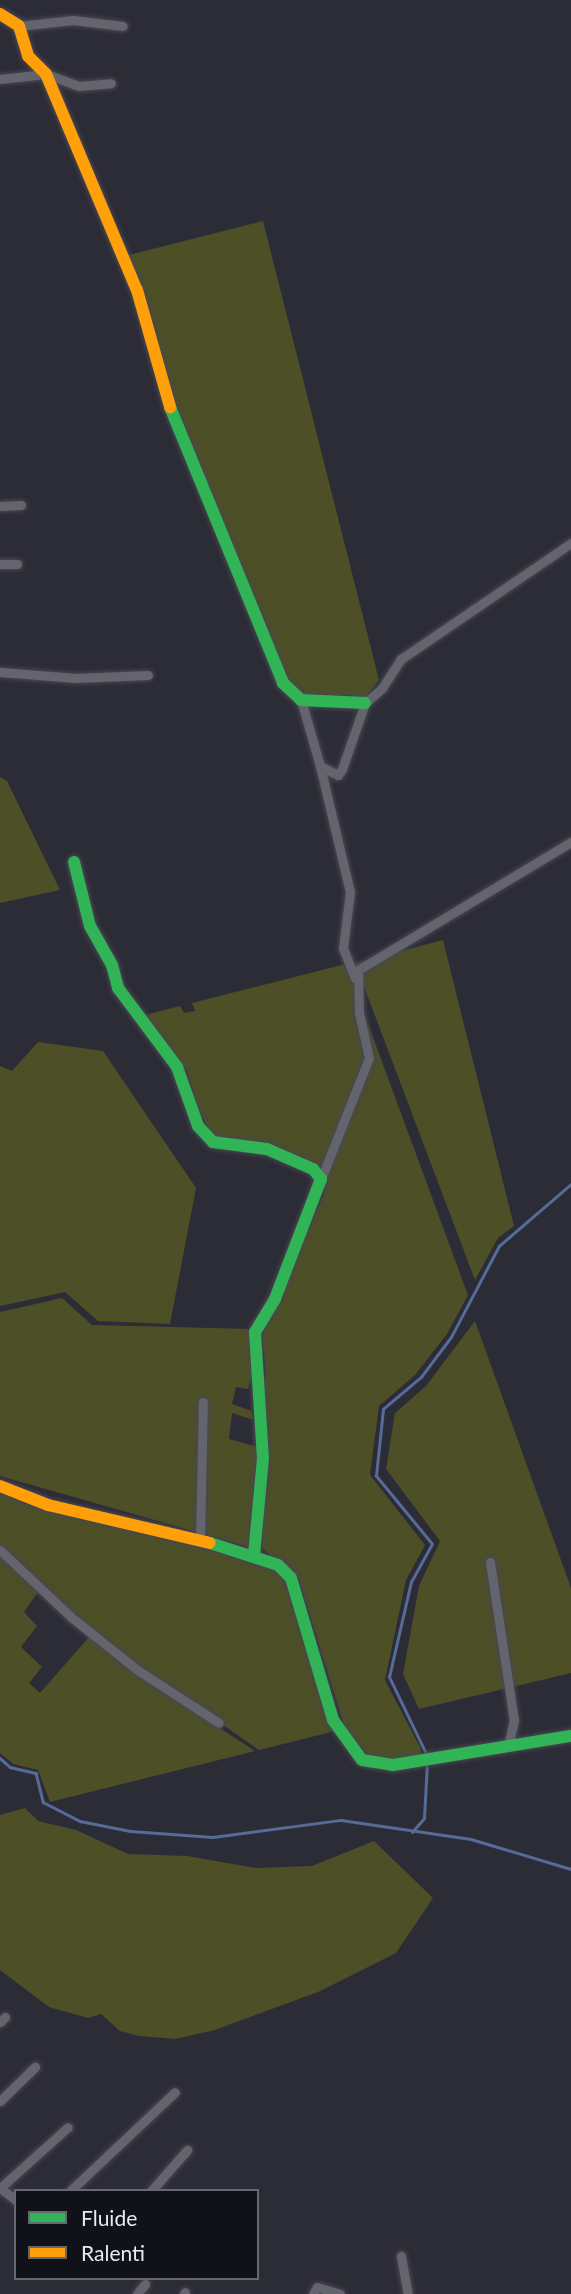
<!DOCTYPE html>
<style>
body{margin:0}
#map{position:relative;width:571px;height:2294px;overflow:hidden;background:#2c2c37;font-family:Lato,sans-serif}
div>[style]{position:absolute}
[style*='--x']{left:calc(var(--x)*1px);top:calc(var(--y)*1px);width:calc(var(--w)*1px);rotate:calc(var(--a)*1deg)}
.green>*{inset:0;background:#4d4f27}
.stream>*{height:2.5px;margin:-1.25px;padding:0 1.25px;transform-origin:1.25px;border-radius:1.25px;background:#566b98}
.roads{filter:drop-shadow(0 0 2px #484751) drop-shadow(0 0 2px #484751)}
.street>*{height:9px;margin:-4.5px;padding:0 4.5px;transform-origin:4.5px;border-radius:4.5px;background:#64646e}
.fast>*{height:12px;margin:-6px;padding:0 6px;transform-origin:6px;border-radius:6px;background:#30b455}
.slow>*{height:12px;margin:-6px;padding:0 6px;transform-origin:6px;border-radius:6px;background:#ff9f0a}
span{translate:-50% -50%;white-space:nowrap;text-align:center;line-height:1.15;-webkit-text-stroke:7px #11111a;paint-order:stroke}
.legend{position:absolute;left:14px;top:2189px;width:245px;height:91px;box-sizing:border-box;background:#11111a;border:2px solid #676772;margin:0;padding:9px 12px;list-style:none;font-size:21px;color:#e8e8f6}
.legend li{display:flex;align-items:center;gap:14px;height:35px}
.legend b{width:35px;border:2px solid #676772}
</style>
<div id="map">
<div class="green">
<i style="clip-path:polygon(263px 221px,379px 680px,364px 699px,347px 695px,306px 697px,284px 677px,182px 430px,125px 256px)"></i>
<i style="clip-path:polygon(0 777px,7px 781px,60px 890px,0 903px)"></i>
<i style="clip-path:polygon(443px 940px,514px 1226px,498px 1238px,475px 1280px,355px 963px)"></i>
<i style="clip-path:polygon(346px 964px,468px 1295px,447px 1334px,415px 1375px,379px 1406px,370px 1475px,425px 1545px,406px 1580px,385px 1680px,421px 1749px,420px 1757px,405px 1760px,369px 1756px,354px 1744px,345px 1728px,298px 1577px,262px 1548px,268px 1438px,260px 1394px,266px 1373px,262px 1335px,324px 1194px,326px 1171px,271px 1145px,214px 1137px,198px 1110px,187px 1071px,141px 1016px,180px 1006px,184px 1013px,195px 1011px,192px 1003px)"></i>
<i style="clip-path:polygon(38px 1042px,103px 1051px,196px 1188px,170px 1324px,98px 1321px,65px 1292px,0 1306px,0 1066px,12px 1071px)"></i>
<i style="clip-path:polygon(62px 1298px,92px 1325px,250px 1329px,255px 1365px,248px 1389px,236px 1387px,232px 1404px,252px 1411px,253px 1420px,232px 1413px,229px 1439px,258px 1447px,249px 1547px,0 1476px,0 1312px)"></i>
<i style="clip-path:polygon(475px 1321px,571px 1588px,571px 1673px,419px 1709px,403px 1674px,419px 1586px,440px 1541px,386px 1469px,395px 1413px,426px 1386px)"></i>
<i style="clip-path:polygon(0 1490px,262px 1561px,288px 1580px,335px 1731px,259px 1750px,140px 1667px,70px 1612px,0 1545px)"></i>
<i style="clip-path:polygon(0 1556px,38px 1592px,24px 1612px,37px 1626px,21px 1647px,42px 1667px,29px 1683px,40px 1693px,89px 1637px,137px 1674px,255px 1751px,50px 1802px,38px 1770px,13px 1764px,0 1753px)"></i>
<i style="clip-path:polygon(25px 1808px,38px 1821px,76px 1830px,128px 1854px,187px 1856px,256px 1868px,312px 1866px,374px 1841px,433px 1898px,396px 1953px,318px 1992px,215px 2030px,175px 2039px,139px 2036px,120px 2031px,101px 2014px,88px 2018px,49px 2007px,0 1970px,0 1815px)"></i>
</div>
<div class="stream">
<i style="--x:427;--y:1756;--w:88;--a:-115.7"></i>
<i style="--x:389;--y:1677;--w:98;--a:-77"></i>
<i style="--x:411;--y:1582;--w:43;--a:-61.1"></i>
<i style="--x:432;--y:1544;--w:88;--a:-129.5"></i>
<i style="--x:376;--y:1476;--w:67;--a:-84"></i>
<i style="--x:383;--y:1409;--w:50;--a:-40.1"></i>
<i style="--x:421;--y:1377;--w:50;--a:-53.1"></i>
<i style="--x:451;--y:1337;--w:103;--a:-62.2"></i>
<i style="--x:499;--y:1246;--w:95;--a:-40.7"></i>
<i style="--x:0;--y:1758;--w:13;--a:42"></i>
<i style="--x:10;--y:1767;--w:27;--a:13"></i>
<i style="--x:36;--y:1773;--w:30;--a:76"></i>
<i style="--x:43;--y:1802;--w:42;--a:27.2"></i>
<i style="--x:80;--y:1821;--w:51;--a:11.3"></i>
<i style="--x:130;--y:1831;--w:83;--a:4.1"></i>
<i style="--x:213;--y:1837;--w:129;--a:-7.6"></i>
<i style="--x:341;--y:1820;--w:131;--a:8.3"></i>
<i style="--x:471;--y:1839;--w:104;--a:16.7"></i>
<i style="--x:412;--y:1832;--w:18;--a:-49"></i>
<i style="--x:424;--y:1818;--w:55;--a:-86.9"></i>
</div>
<div class="roads">
<div class="street">
<i style="--x:19;--y:26;--w:54;--a:-6.3"></i>
<i style="--x:73;--y:20;--w:50;--a:6.8"></i>
<i style="--x:0;--y:79;--w:46;--a:-6.2"></i>
<i style="--x:46;--y:74;--w:35;--a:20"></i>
<i style="--x:79;--y:86;--w:32;--a:-5"></i>
<i style="--x:0;--y:506;--w:21;--a:-3"></i>
<i style="--x:0;--y:564;--w:17;--a:0"></i>
<i style="--x:0;--y:672;--w:76;--a:4.5"></i>
<i style="--x:76;--y:678;--w:72;--a:-2.4"></i>
<i style="--x:301;--y:700;--w:69;--a:73.9"></i>
<i style="--x:355;--y:978;--w:32;--a:-112"></i>
<i style="--x:343;--y:948;--w:56;--a:-82.9"></i>
<i style="--x:350;--y:892;--w:130;--a:-103.4"></i>
<i style="--x:320;--y:766;--w:20;--a:27"></i>
<i style="--x:338;--y:775;--w:7;--a:-56"></i>
<i style="--x:342;--y:769;--w:70;--a:-70.8"></i>
<i style="--x:365;--y:703;--w:23;--a:-41"></i>
<i style="--x:382;--y:688;--w:35;--a:-57"></i>
<i style="--x:401;--y:659;--w:206;--a:-34.3"></i>
<i style="--x:321;--y:1179;--w:130;--a:-68.4"></i>
<i style="--x:369;--y:1058;--w:46;--a:-102.5"></i>
<i style="--x:359;--y:1013;--w:43;--a:-91.3"></i>
<i style="--x:358;--y:970;--w:249;--a:-31"></i>
<i style="--x:200;--y:1541;--w:139;--a:-88.8"></i>
<i style="--x:0;--y:1550;--w:98;--a:43.3"></i>
<i style="--x:71;--y:1617;--w:87;--a:38.5"></i>
<i style="--x:139;--y:1671;--w:95;--a:33"></i>
<i style="--x:490;--y:1562;--w:160;--a:81.4"></i>
<i style="--x:514;--y:1720;--w:26;--a:103"></i>
<i style="--x:0;--y:2022;--w:7;--a:-45"></i>
<i style="--x:0;--y:2101;--w:49;--a:-44.2"></i>
<i style="--x:0;--y:2188;--w:91;--a:-41.9"></i>
<i style="--x:0;--y:2188;--w:20;--a:37"></i>
<i style="--x:70;--y:2191;--w:144;--a:-43.3"></i>
<i style="--x:151;--y:2191;--w:55;--a:-48.7"></i>
<i style="--x:401;--y:2256;--w:39;--a:80"></i>
<i style="--x:137;--y:2294;--w:13;--a:-51"></i>
<i style="--x:184;--y:2294;--w:2;--a:-63"></i>
<i style="--x:313;--y:2294;--w:8;--a:-60"></i>
<i style="--x:317;--y:2287;--w:24;--a:17"></i>
</div>
<div class="fast">
<i style="--x:170;--y:407;--w:298;--a:67.7"></i>
<i style="--x:283;--y:683;--w:25;--a:43"></i>
<i style="--x:301;--y:700;--w:64;--a:2.7"></i>
<i style="--x:74;--y:862;--w:66;--a:76"></i>
<i style="--x:90;--y:926;--w:45;--a:60.6"></i>
<i style="--x:112;--y:965;--w:24;--a:75"></i>
<i style="--x:118;--y:988;--w:99;--a:53.2"></i>
<i style="--x:177;--y:1067;--w:63;--a:70.4"></i>
<i style="--x:198;--y:1126;--w:22;--a:47"></i>
<i style="--x:213;--y:1142;--w:54;--a:7.4"></i>
<i style="--x:267;--y:1149;--w:50;--a:23.5"></i>
<i style="--x:313;--y:1169;--w:13;--a:51"></i>
<i style="--x:321;--y:1179;--w:129;--a:111"></i>
<i style="--x:275;--y:1299;--w:39;--a:121"></i>
<i style="--x:255;--y:1332;--w:126;--a:86.4"></i>
<i style="--x:263;--y:1458;--w:97;--a:95.3"></i>
<i style="--x:210;--y:1543;--w:71;--a:17.9"></i>
<i style="--x:278;--y:1565;--w:18;--a:45"></i>
<i style="--x:291;--y:1578;--w:148;--a:73.5"></i>
<i style="--x:333;--y:1720;--w:49;--a:54.1"></i>
<i style="--x:362;--y:1760;--w:31;--a:9"></i>
<i style="--x:393;--y:1765;--w:180;--a:-9.3"></i>
</div>
<div class="slow">
<i style="--x:0;--y:14;--w:22;--a:32"></i>
<i style="--x:19;--y:26;--w:31;--a:73"></i>
<i style="--x:28;--y:56;--w:25;--a:45"></i>
<i style="--x:46;--y:74;--w:234;--a:67.2"></i>
<i style="--x:137;--y:290;--w:122;--a:74.2"></i>
<i style="--x:0;--y:1486;--w:52;--a:21.6"></i>
<i style="--x:48;--y:1505;--w:166;--a:13.2"></i>
</div>
</div>
<ul class="legend">
<li><b style="height:9px;background:#30b455"></b>Fluide</li>
<li><b style="height:9px;background:#ff9f0a"></b>Ralenti</li>
</ul>
</div>
